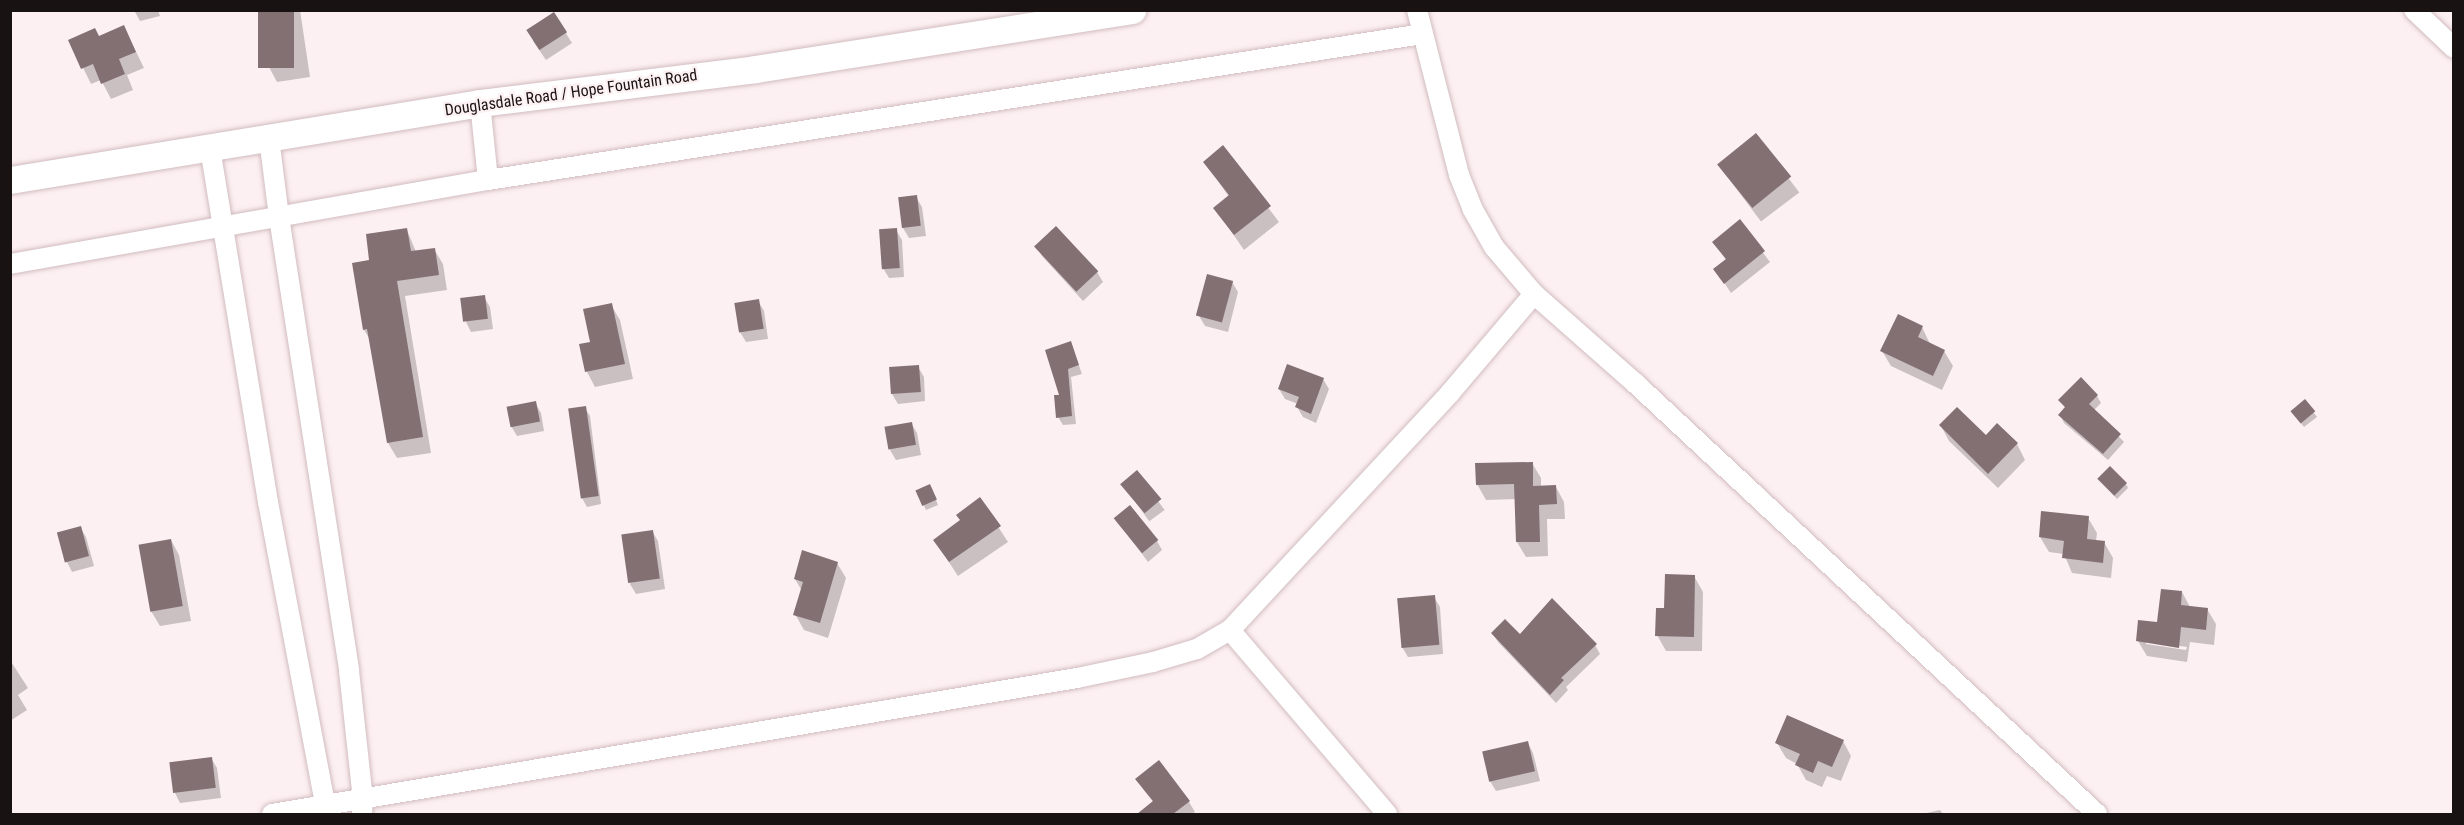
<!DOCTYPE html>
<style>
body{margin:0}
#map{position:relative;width:2464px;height:825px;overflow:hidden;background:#fdf0f2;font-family:"Roboto Condensed",sans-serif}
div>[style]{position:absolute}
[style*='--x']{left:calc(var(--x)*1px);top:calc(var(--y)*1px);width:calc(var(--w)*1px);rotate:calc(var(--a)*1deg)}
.shadow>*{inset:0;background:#0003;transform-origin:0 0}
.building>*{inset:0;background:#837073;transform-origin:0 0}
.roads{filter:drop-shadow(0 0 2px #d1bcbf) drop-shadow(0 0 2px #d1bcbf)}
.minor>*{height:20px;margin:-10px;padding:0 10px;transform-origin:10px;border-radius:10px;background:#fff}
.secondary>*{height:27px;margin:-13.5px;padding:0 13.5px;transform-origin:13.5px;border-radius:13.5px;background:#fff}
span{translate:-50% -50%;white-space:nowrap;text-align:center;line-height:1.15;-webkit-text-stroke:4.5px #fdf0f2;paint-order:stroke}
.street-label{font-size:16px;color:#191213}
.frame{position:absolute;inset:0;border:12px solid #191213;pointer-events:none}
</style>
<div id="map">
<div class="shadow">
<i style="clip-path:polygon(134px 10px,158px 10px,160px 16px,140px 21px)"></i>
<i style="clip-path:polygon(260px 10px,300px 10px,310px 77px,277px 82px,269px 67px)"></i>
<i style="clip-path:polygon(554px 14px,572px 43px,546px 60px,533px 41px)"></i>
<i style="clip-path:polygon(124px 27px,144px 68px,127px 75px,133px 90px,111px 99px,101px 80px,91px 84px,70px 41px,99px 38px)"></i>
<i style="left:1756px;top:135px;width:72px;height:48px;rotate:53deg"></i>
<i style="clip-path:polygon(1223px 148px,1279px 222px,1244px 250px,1215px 208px,1229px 197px,1205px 162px)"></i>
<i style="clip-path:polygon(916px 197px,922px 207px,926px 236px,909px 238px,903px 228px)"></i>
<i style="clip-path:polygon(1740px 222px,1770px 262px,1731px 293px,1715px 269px,1726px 260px,1714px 242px)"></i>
<i style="clip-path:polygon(1056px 228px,1097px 272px,1103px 282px,1083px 301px,1042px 256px,1036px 246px)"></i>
<i style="clip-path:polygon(407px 230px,416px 252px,434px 249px,443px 264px,447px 290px,405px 296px,431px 453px,397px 458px,388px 443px,371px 341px,364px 330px,371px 262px)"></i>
<i style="clip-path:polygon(896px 230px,902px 240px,904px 277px,889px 278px,883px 268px)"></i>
<i style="clip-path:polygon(1232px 282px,1238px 292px,1228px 332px,1205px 326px,1199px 316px)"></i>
<i style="clip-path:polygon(484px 297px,490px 307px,493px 329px,471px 332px,466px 322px)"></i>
<i style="clip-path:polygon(758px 301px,764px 311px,768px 339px,746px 342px,740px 332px)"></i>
<i style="clip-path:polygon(611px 305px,620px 320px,633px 379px,595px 387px,587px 372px,581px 345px,591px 343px)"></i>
<i style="clip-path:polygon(1922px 327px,1930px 344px,1944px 351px,1953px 366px,1942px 390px,1891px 366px,1882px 351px)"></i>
<i style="clip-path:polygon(1071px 343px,1082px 374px,1071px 377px,1076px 424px,1063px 425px,1058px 417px)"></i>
<i style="clip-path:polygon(918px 367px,924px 377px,925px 401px,898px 404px,892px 394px)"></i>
<i style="clip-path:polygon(1323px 379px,1329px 389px,1316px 423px,1303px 417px,1297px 407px,1298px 404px,1285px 399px,1279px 389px)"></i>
<i style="clip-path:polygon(2097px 396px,2101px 403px,2094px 410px,2124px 442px,2108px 460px,2064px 423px,2060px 415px,2066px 409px,2060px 400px)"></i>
<i style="clip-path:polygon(2305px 401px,2317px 417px,2304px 427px,2295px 416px)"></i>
<i style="clip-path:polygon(535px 403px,541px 413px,544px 431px,517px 436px,511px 426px)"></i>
<i style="clip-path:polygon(585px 408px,590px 416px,601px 504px,587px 507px,582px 498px)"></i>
<i style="clip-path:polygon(911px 423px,917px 433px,921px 455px,896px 460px,890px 450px)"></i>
<i style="clip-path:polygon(1941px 426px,2017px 444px,2025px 460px,1998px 488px,1949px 441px)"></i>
<i style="clip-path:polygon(1532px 463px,1541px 478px,1541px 487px,1556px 487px,1564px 502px,1565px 519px,1547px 519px,1548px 556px,1526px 557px,1517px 542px,1516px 499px,1486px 500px,1477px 484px)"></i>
<i style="left:1137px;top:472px;width:47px;height:19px;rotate:54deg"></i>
<i style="clip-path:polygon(2099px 479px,2126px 484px,2128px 488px,2117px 499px)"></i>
<i style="clip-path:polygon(917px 490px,932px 490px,938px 505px,926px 510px)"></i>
<i style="clip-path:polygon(980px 499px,1008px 542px,958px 576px,935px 541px,961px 521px)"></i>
<i style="clip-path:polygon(2088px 518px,2097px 533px,2096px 541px,2104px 542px,2113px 558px,2111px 578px,2072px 573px,2064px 554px,2049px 552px,2040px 537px)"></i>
<i style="clip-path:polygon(1116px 519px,1157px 541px,1162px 550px,1148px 562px)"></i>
<i style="clip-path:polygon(80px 527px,86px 537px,94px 566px,72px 572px,67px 562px)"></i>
<i style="clip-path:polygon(652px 531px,658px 541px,665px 589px,636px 594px,630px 584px)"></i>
<i style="clip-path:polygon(171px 540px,179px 555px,191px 621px,160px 626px,151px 611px,140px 545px)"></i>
<i style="clip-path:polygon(837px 563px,846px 578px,828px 638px,804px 630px,795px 614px,802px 591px,795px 579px)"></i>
<i style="clip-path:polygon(1694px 576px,1703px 592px,1702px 651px,1666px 651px,1657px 635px)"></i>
<i style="clip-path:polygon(evenodd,2182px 592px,2190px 607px,2207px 609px,2216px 624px,2214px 645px,2190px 642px,2187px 662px,2147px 656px,2138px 641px,2159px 624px,2182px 592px,2146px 641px,2187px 647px,2186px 650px,2146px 644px,2146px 641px)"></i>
<i style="clip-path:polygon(1434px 597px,1440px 607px,1443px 654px,1408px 657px,1402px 647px)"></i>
<i style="clip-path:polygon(1492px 633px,1595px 645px,1600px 654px,1566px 687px,1568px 690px,1556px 703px,1498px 642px)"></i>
<i style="clip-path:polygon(10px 660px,28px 688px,18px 695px,27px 710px,10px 721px)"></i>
<i style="clip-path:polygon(1843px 741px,1851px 756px,1841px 781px,1827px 776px,1822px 787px,1806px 780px,1797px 764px,1786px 758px,1777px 743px)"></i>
<i style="clip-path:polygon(1528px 743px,1533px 753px,1540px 781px,1496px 791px,1490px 781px)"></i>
<i style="clip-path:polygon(211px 758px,217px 768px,221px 798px,180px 803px,175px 793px)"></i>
<i style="clip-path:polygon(1158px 763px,1189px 802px,1195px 812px,1191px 814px,1143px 814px,1142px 813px,1154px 803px,1143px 789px)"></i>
<i style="clip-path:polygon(1940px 810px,1943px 814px,1922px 814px)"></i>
</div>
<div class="building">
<i style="left:258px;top:10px;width:36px;height:58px"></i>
<i style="left:554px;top:12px;width:24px;height:33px;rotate:57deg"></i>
<i style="clip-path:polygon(124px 25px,136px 52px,119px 59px,125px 74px,101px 84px,93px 64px,81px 69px,68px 40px,95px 28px,99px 36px)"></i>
<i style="left:1756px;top:133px;width:56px;height:50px;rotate:51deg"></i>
<i style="clip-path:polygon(1223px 145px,1271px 206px,1234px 235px,1213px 208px,1229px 195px,1203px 162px)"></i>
<i style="left:917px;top:195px;width:31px;height:19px;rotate:83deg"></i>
<i style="clip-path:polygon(1740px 219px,1765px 251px,1724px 284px,1713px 269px,1726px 259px,1712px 242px)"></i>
<i style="left:1056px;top:226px;width:62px;height:30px;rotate:47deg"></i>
<i style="clip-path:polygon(407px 228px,411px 251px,435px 248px,439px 275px,397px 281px,423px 437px,387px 443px,367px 329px,363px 330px,352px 263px,369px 260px,366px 234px)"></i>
<i style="left:897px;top:228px;width:40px;height:18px;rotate:86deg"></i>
<i style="left:1207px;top:274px;width:27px;height:43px;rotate:15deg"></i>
<i style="left:485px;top:295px;width:24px;height:25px;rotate:83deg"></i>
<i style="left:759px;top:299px;width:30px;height:25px;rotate:81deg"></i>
<i style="clip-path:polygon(612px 303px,625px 364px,585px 372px,579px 344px,590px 342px,583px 309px)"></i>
<i style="clip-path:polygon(1898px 314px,1923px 326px,1918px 337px,1945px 350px,1933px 376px,1880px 351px)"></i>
<i style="clip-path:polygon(1071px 341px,1079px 365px,1068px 369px,1072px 416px,1056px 418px,1054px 395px,1059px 395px,1045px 350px)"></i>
<i style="clip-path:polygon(1287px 364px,1324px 378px,1311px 414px,1295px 407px,1299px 397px,1278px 389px)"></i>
<i style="left:919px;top:365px;width:27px;height:30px;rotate:86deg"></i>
<i style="clip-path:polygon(2081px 377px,2098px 395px,2089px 404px,2121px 434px,2103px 454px,2058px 415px,2065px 407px,2058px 400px)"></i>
<i style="left:2305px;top:399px;width:16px;height:19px;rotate:50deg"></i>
<i style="left:536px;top:401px;width:21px;height:30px;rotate:79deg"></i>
<i style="left:586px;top:406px;width:91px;height:18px;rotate:82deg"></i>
<i style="clip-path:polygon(1957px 407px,1986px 435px,1997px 423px,2018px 443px,1988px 474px,1939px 425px)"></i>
<i style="left:912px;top:422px;width:23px;height:28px;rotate:80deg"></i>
<i style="clip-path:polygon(1533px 462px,1533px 486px,1556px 485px,1557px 504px,1539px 505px,1540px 542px,1516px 542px,1514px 484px,1476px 485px,1475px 463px)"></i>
<i style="left:2110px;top:466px;width:24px;height:18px;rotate:45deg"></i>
<i style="left:1137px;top:470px;width:38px;height:22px;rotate:50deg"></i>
<i style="left:930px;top:484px;width:17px;height:16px;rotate:66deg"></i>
<i style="clip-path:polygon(980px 497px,1001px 526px,949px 562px,933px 540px,960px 520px,956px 515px)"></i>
<i style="left:1130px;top:505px;width:45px;height:21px;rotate:51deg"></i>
<i style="clip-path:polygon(2041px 511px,2089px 516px,2087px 539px,2105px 541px,2103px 563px,2062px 558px,2064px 541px,2039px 537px)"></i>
<i style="left:81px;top:526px;width:31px;height:25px;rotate:75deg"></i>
<i style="left:653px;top:530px;width:49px;height:32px;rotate:82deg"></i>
<i style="left:171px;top:539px;width:68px;height:33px;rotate:80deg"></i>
<i style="clip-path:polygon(802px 550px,838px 562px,820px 623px,793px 615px,803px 582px,794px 579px)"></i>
<i style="clip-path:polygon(1665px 574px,1695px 575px,1694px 637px,1655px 636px,1656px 608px,1664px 608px)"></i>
<i style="clip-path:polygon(2161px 589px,2182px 591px,2181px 605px,2208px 608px,2206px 630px,2181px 627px,2179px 648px,2136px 641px,2138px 620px,2157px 622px)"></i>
<i style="left:1435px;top:595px;width:50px;height:38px;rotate:85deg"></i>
<i style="clip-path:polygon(1552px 598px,1597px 644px,1561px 678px,1564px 680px,1550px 695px,1491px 633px,1505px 619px,1520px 634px)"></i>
<i style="clip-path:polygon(1787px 715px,1844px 740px,1832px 767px,1818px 761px,1813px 773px,1795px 765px,1800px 754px,1775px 743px)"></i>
<i style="left:1528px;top:741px;width:31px;height:47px;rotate:77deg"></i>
<i style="left:212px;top:757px;width:31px;height:43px;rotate:83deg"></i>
<i style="clip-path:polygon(1159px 760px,1190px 801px,1173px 814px,1137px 814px,1153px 801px,1135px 779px)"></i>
</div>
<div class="roads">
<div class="minor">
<i style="--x:1417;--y:10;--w:170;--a:75.7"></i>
<i style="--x:1459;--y:175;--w:35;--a:68"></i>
<i style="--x:1472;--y:208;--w:45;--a:60.6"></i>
<i style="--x:1494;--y:247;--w:62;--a:49.6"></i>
<i style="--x:1534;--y:294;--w:135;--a:41.4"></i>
<i style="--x:1635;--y:383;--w:632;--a:43.01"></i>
<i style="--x:2414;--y:10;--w:55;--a:43.5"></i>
<i style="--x:269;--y:138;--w:80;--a:82.8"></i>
<i style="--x:279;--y:217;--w:459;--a:81.2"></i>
<i style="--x:349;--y:671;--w:129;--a:83.8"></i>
<i style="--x:363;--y:799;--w:15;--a:94"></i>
<i style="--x:210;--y:148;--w:359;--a:80.7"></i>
<i style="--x:268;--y:502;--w:318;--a:79.3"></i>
<i style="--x:488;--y:180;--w:945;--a:-8.88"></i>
<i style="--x:10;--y:264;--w:485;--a:-10"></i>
<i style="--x:488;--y:180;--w:77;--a:-95.9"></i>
<i style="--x:1230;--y:630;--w:242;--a:49.5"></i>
<i style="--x:272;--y:814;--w:816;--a:-9.59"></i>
<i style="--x:1077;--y:678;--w:78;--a:-11.9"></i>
<i style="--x:1153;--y:662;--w:46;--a:-16.5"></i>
<i style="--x:1197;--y:649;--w:38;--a:-30"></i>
<i style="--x:1230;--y:630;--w:323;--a:-47.1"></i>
<i style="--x:1450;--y:393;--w:130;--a:-49.7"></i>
</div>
<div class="secondary">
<i style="--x:10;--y:180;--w:476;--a:-9.3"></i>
<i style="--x:480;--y:103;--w:277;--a:-7"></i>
<i style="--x:755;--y:69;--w:382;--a:-8.9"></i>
</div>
</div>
<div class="street-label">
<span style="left:571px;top:93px;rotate:-8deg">Douglasdale Road / Hope Fountain Road</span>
</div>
<div class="frame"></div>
</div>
